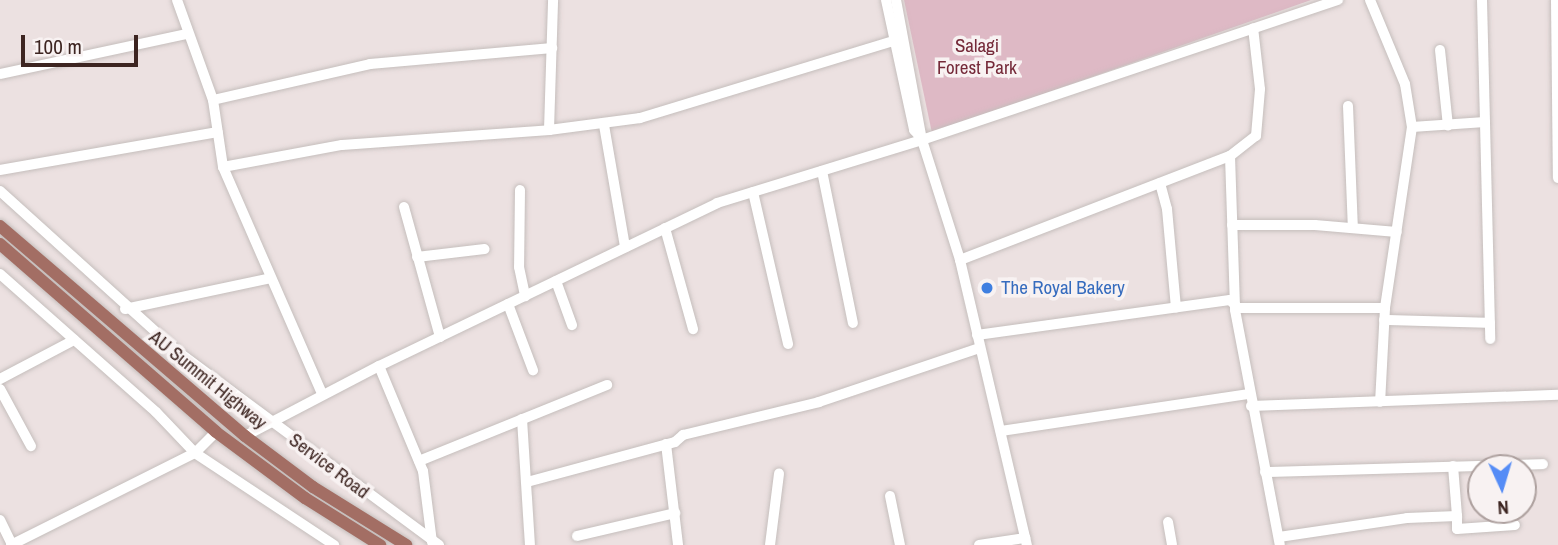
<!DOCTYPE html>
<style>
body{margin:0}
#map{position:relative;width:1558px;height:545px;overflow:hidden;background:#ece1e1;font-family:"Archivo Narrow",sans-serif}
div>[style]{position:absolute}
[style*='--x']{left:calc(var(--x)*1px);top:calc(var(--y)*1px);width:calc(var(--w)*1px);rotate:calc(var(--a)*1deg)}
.green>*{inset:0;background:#deb9c5}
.roads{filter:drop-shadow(0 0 2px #c5bebc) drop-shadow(0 0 2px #c5bebc)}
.minor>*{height:10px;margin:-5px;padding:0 5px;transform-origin:5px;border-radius:5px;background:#fff}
.major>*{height:12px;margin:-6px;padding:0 6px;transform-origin:6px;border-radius:6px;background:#a36e64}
.dots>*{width:19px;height:19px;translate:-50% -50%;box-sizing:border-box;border:4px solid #f8f2f2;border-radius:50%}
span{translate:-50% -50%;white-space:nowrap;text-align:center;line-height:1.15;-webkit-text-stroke:7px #f8f2f2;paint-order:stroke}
.park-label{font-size:19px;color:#752a39}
.shop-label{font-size:19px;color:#366cbe}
.left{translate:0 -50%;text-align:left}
.street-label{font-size:19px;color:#3d2521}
.north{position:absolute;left:1467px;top:454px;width:70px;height:70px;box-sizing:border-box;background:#f8f2f2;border:2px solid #ada09e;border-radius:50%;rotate:176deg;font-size:19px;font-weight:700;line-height:28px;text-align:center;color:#3d2521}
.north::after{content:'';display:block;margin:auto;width:24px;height:32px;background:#558cf6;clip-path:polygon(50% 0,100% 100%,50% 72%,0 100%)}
.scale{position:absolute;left:21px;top:35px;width:117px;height:32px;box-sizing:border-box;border:4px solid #3d2521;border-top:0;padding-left:9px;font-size:21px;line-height:24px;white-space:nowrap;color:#3d2521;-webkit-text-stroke:5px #f8f2f2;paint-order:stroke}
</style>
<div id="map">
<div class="green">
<i style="clip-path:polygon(904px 0,1311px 0,932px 133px)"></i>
</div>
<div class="roads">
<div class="minor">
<i style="--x:177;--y:0;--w:106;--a:70.2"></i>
<i style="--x:213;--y:100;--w:68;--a:81.5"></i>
<i style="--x:223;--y:167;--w:248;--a:66.4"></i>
<i style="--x:886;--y:0;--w:133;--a:77.8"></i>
<i style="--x:914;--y:130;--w:12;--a:48"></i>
<i style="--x:896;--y:0;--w:142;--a:79.5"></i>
<i style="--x:922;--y:140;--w:126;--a:72.4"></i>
<i style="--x:960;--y:260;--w:293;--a:76.8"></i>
<i style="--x:1370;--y:0;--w:91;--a:67.4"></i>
<i style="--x:1405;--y:84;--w:44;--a:80.8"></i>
<i style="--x:1412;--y:127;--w:183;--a:98.5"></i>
<i style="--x:1385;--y:308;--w:94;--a:93"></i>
<i style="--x:1482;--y:0;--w:339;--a:88.6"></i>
<i style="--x:1556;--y:0;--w:178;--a:89.4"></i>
<i style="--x:1440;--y:50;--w:76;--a:84"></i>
<i style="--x:0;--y:74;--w:191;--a:-12.1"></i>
<i style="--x:213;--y:100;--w:161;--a:-12.9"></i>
<i style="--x:370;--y:64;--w:183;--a:-5"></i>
<i style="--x:1348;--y:106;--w:122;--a:87.7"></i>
<i style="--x:604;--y:125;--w:124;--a:80.2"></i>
<i style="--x:1412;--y:127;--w:73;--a:-3.9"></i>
<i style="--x:549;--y:130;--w:130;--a:-88.2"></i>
<i style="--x:1230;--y:156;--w:154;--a:88.1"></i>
<i style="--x:1235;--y:310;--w:239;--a:79.2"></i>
<i style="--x:223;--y:167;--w:121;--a:-10.5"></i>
<i style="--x:342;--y:145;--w:208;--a:-4.1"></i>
<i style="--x:549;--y:130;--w:92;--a:-7.5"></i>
<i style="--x:640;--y:118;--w:264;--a:-16.9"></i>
<i style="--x:0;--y:170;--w:221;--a:-9.9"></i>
<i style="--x:822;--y:171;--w:155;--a:78.5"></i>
<i style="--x:1160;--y:183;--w:27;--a:75"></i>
<i style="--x:1167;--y:209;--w:99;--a:84.8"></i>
<i style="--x:520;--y:190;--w:77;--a:90.7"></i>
<i style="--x:519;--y:267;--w:30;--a:78"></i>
<i style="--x:0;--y:191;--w:239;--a:42.1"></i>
<i style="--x:177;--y:351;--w:326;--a:36.5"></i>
<i style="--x:753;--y:192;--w:156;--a:77"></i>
<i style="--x:404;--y:207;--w:135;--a:74.5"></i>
<i style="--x:1232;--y:225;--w:83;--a:0"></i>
<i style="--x:1315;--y:225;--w:82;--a:4.9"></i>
<i style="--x:665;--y:228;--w:105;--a:74.5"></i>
<i style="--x:417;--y:257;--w:68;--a:-6.7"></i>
<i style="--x:960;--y:260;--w:289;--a:-21.1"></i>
<i style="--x:1230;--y:156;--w:33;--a:-38"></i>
<i style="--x:1256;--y:136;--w:47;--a:-85.1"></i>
<i style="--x:1260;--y:89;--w:61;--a:-96.5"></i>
<i style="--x:0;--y:274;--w:208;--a:41.5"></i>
<i style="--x:156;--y:412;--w:57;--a:46.4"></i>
<i style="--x:195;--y:453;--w:167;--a:33.5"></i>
<i style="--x:556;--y:281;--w:47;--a:70"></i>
<i style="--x:508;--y:304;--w:71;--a:69.3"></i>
<i style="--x:125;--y:309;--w:149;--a:-12"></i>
<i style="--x:1384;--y:320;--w:106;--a:1.6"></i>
<i style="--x:977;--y:335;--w:255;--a:-7.9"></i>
<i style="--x:1230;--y:300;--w:11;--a:45"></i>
<i style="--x:1238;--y:308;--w:147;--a:0"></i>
<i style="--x:379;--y:366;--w:114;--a:67.3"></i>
<i style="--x:423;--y:471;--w:72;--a:82.8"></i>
<i style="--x:0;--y:379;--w:84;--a:-27.8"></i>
<i style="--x:0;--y:389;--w:65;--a:61.5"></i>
<i style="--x:1251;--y:406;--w:307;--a:-2.1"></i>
<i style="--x:522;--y:419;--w:126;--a:86.4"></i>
<i style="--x:1001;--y:431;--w:251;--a:-8.5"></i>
<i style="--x:245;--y:436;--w:151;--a:-27.6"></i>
<i style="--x:379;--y:366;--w:375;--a:-25.7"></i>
<i style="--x:717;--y:203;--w:214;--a:-17.1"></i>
<i style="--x:922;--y:140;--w:439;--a:-18.6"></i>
<i style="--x:666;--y:444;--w:102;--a:83.2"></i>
<i style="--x:419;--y:461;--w:203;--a:-22"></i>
<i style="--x:1453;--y:466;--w:50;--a:85.4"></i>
<i style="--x:1265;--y:472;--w:278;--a:-1.6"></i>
<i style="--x:527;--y:482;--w:153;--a:-15.1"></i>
<i style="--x:675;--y:442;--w:11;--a:-41"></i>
<i style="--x:683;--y:435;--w:140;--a:-13.6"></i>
<i style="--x:819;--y:402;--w:169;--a:-18.6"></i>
<i style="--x:890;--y:496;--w:50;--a:78.5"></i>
<i style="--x:0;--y:520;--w:28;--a:64"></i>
<i style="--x:1168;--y:522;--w:23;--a:80"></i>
<i style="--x:577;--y:536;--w:101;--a:-13.2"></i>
<i style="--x:1279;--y:537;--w:129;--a:-8.4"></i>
<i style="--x:1407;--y:518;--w:50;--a:-2.3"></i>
<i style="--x:1457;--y:516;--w:13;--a:90"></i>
<i style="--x:1457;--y:529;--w:58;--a:-3.9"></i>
<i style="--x:11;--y:545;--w:206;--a:-26.6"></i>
<i style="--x:195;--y:453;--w:30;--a:-45"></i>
<i style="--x:770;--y:545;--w:72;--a:-82.8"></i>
<i style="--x:979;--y:545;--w:47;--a:-8.7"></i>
</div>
<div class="major">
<i style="--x:0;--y:226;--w:323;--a:40.6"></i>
<i style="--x:245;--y:436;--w:85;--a:36.9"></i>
<i style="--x:313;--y:487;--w:110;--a:31.9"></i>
<i style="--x:0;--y:244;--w:286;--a:41"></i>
<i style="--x:216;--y:432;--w:111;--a:36.6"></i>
<i style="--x:305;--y:498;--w:89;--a:32.1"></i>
</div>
</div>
<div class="dots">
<i style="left:987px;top:288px;background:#3f7fe0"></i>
</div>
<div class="park-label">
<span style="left:977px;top:57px">Salagi<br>Forest Park</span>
</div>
<div class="shop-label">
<span class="left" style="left:1001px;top:288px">The Royal Bakery</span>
</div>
<div class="street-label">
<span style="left:208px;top:380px;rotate:39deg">AU Summit Highway</span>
<span style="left:329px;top:466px;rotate:37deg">Service Road</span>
</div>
<div class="north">N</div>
<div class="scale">100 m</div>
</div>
